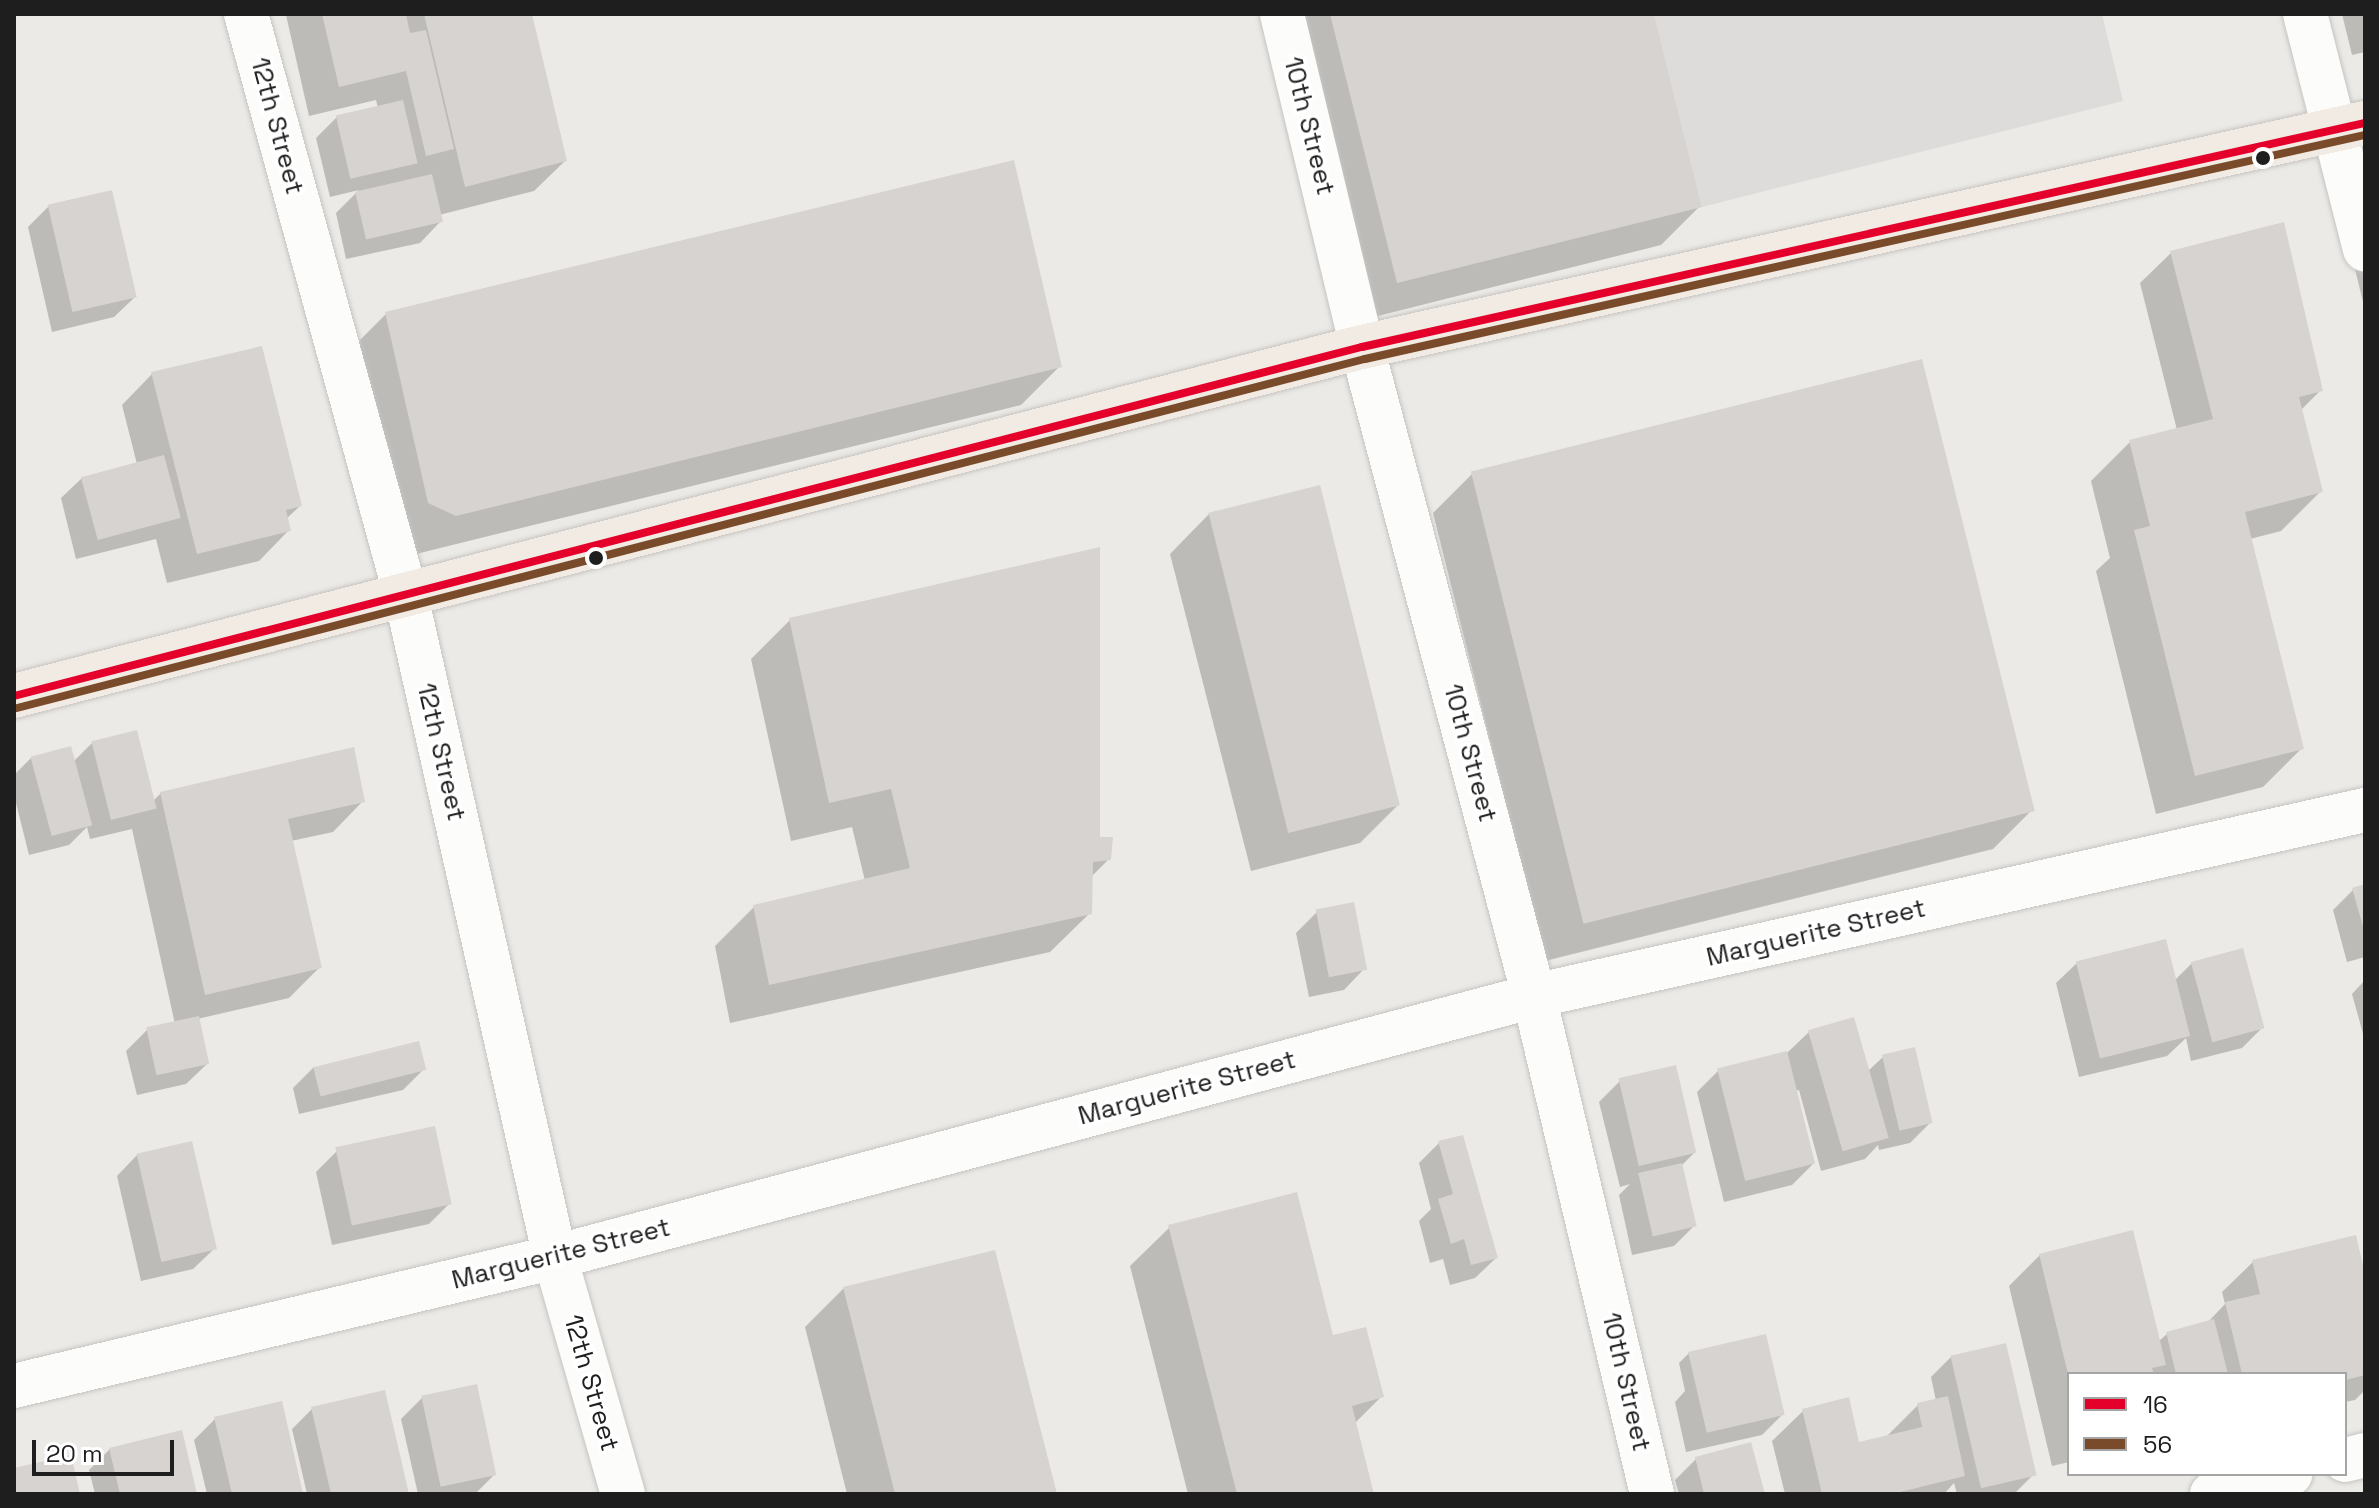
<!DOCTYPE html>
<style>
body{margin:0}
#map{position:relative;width:2379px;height:1508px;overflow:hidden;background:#eceae6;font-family:"Space Grotesk",sans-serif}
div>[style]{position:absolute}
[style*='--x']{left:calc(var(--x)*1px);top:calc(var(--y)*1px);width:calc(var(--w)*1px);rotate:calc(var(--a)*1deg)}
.parking>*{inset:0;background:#dddcda}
.shadow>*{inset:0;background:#0003}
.building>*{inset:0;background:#d7d3d0;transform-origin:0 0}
.roads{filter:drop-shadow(0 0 2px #c5c4c2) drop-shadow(0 0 2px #c5c4c2)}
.minor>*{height:44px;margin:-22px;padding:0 22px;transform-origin:22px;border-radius:22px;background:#fcfcfb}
.major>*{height:44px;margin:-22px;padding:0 22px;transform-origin:22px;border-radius:22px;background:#f1ebe3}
.bus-1>*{height:8px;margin:-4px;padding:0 4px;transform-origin:4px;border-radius:4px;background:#e4002b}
.bus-2>*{height:8px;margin:-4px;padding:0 4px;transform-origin:4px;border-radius:4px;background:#7a4b2a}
.dots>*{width:22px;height:22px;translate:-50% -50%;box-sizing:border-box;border:4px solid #fff;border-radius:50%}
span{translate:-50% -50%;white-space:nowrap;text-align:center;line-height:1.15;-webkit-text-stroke:7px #fff;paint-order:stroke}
.street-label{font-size:26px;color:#1e1e1e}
.frame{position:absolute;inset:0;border:16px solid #1e1e1e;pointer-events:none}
.legend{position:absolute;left:2067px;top:1372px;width:280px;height:104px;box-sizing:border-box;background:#fff;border:2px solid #a5a5a5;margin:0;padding:10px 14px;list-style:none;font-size:24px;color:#1e1e1e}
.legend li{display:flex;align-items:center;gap:16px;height:40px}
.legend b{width:40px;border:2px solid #a5a5a5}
.scale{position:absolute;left:32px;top:1440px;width:142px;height:36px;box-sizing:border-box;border:4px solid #1e1e1e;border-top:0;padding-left:10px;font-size:24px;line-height:28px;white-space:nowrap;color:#1e1e1e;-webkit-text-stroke:6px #fff;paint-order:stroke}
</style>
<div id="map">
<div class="parking">
<i style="clip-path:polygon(1654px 14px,2102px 14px,2123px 101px,1702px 207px)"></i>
</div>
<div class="shadow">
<i style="clip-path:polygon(530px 14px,565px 161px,534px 191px,439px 215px,440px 222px,420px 243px,346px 259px,336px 213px,359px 190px,330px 197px,316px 138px,337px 117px,378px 108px,376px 100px,309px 116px,286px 15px)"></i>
<i style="clip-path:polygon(1282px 14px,1652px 14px,1700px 206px,1661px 245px,1358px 321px)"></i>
<i style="clip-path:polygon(2342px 14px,2365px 14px,2365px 52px,2352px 55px)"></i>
<i style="clip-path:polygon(2365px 173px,2365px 310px,2338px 200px)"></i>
<i style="clip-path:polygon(49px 206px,135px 297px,114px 317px,52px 332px,28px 227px)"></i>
<i style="clip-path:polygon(2171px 253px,2321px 390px,2300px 411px,2320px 492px,2281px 531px,2250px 539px,2302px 748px,2263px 787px,2156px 814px,2096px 571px,2110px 558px,2091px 481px,2130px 442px,2177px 430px,2140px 283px)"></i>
<i style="clip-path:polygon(386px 314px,1060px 366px,1021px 405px,416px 554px,347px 353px)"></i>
<i style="clip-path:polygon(152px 374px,300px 506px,286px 519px,289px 530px,259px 561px,167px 583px,156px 539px,76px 559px,61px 498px,82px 478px,137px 464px,122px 405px)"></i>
<i style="clip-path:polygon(1472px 474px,2032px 810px,1993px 849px,1545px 961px,1433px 513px)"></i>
<i style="clip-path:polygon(1209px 514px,1399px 804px,1360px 843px,1251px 871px,1170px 554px)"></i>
<i style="clip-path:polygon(790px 620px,1098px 839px,1109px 859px,1091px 877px,1090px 913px,1050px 952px,730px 1023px,715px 946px,754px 907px,865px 881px,852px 827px,791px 841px,751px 659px)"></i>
<i style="clip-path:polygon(92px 743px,152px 802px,161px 793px,363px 801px,333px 832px,291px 841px,320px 967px,289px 998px,197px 1019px,207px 1064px,186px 1084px,137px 1095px,126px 1051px,147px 1030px,175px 1024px,132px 829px,90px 839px,87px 827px,69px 845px,29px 855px,14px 795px,14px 775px,31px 758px,73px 762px)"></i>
<i style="clip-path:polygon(2365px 886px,2365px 957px,2347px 962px,2333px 910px,2353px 890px)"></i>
<i style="clip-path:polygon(1317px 912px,1364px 969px,1344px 990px,1309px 997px,1296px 933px)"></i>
<i style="clip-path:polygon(2077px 963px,2175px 980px,2192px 963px,2262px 1028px,2242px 1048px,2191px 1061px,2186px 1038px,2167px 1056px,2079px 1077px,2056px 983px)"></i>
<i style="clip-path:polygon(2365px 980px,2365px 1041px,2352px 994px)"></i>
<i style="clip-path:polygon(1809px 1032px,1867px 1072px,1883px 1057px,1931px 1122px,1910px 1143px,1879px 1150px,1878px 1145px,1865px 1159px,1821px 1171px,1799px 1090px,1795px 1091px,1813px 1164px,1792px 1185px,1724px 1202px,1697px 1092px,1718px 1071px,1787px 1053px)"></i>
<i style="clip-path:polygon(314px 1067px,424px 1069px,403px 1090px,299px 1114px,293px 1088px)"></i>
<i style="clip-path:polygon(1620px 1081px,1695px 1152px,1681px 1166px,1695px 1225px,1674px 1246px,1632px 1255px,1619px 1195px,1630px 1184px,1620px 1187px,1599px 1102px)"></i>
<i style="clip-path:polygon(1439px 1143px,1496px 1258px,1475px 1278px,1450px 1285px,1443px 1259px,1430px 1263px,1419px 1221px,1431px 1209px,1419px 1163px)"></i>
<i style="clip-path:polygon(337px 1151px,450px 1203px,429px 1224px,332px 1245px,316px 1172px)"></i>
<i style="clip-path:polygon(137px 1155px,214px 1249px,193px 1269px,141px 1281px,117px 1176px)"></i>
<i style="clip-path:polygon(1170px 1227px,1332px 1337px,1381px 1397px,1354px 1424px,1372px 1494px,1188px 1494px,1130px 1266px)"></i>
<i style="clip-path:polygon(2040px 1255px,2158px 1342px,2167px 1334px,2206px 1324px,2225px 1304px,2222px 1292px,2253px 1262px,2365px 1278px,2365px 1390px,2355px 1400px,2345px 1402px,2345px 1374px,2069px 1374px,2069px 1462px,2052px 1466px,2009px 1286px)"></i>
<i style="clip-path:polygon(844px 1288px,1055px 1494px,847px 1494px,805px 1327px)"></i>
<i style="clip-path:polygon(1689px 1353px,1783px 1414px,1762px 1435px,1686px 1452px,1675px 1402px,1685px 1391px,1679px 1363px)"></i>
<i style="clip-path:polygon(1951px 1357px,2033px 1475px,2014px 1494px,1957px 1494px,1954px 1483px,1944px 1494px,1785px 1494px,1772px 1441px,1803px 1411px,1858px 1445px,1887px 1436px,1918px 1405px,1936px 1401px,1931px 1377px)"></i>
<i style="clip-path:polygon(422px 1398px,495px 1474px,475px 1494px,418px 1494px,401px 1419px)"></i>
<i style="clip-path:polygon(312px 1409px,407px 1494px,307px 1494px,292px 1429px)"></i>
<i style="clip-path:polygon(215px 1419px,301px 1494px,207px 1494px,194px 1440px)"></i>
<i style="clip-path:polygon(110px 1449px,195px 1494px,95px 1494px,89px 1470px)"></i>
<i style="clip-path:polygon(1696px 1459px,1763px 1494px,1679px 1494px,1675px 1480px)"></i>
</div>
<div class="building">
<i style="clip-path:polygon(322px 14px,406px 14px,410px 33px,426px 30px,454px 149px,426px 156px,406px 71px,339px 87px)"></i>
<i style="clip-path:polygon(424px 14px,532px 14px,567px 161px,465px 187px)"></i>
<i style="clip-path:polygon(1330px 14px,1654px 14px,1702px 207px,1397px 283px)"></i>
<i style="left:403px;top:100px;width:65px;height:69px;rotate:77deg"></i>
<i style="clip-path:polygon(1014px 160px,1062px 367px,456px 516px,428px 503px,385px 312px)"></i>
<i style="left:432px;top:174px;width:49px;height:79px;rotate:77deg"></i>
<i style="left:112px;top:190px;width:110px;height:66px;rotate:77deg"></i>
<i style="clip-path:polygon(2284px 222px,2323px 391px,2299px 397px,2323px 492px,2245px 512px,2304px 749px,2195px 776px,2134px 530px,2150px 526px,2129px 440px,2213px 419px,2170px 251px)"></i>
<i style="clip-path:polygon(262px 346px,302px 506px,286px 510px,291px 531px,197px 554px,151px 372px)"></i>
<i style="left:1922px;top:359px;width:466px;height:465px;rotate:76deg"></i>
<i style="left:164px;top:455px;width:65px;height:86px;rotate:75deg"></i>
<i style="left:1320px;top:485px;width:330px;height:115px;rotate:76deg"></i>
<i style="clip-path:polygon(1100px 547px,1100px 837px,1113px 837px,1111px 860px,1093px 862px,1092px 914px,769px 985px,753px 905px,910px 868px,891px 789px,829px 803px,789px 618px)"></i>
<i style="left:137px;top:730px;width:81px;height:47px;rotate:76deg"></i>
<i style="left:71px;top:746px;width:82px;height:42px;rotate:75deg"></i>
<i style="clip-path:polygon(354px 747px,365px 802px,288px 819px,322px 968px,205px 995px,160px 792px)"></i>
<i style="clip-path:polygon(2365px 884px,2365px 930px,2364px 930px,2352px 888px)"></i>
<i style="left:1354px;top:902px;width:69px;height:39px;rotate:79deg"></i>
<i style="left:2166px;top:939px;width:100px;height:93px;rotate:76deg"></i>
<i style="left:2243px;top:948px;width:83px;height:54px;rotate:75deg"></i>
<i style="left:199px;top:1016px;width:49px;height:54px;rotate:78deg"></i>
<i style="left:1854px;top:1017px;width:126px;height:48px;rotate:74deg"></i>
<i style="left:419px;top:1041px;width:30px;height:109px;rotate:76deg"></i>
<i style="left:1915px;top:1047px;width:78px;height:34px;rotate:77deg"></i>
<i style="left:1787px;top:1051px;width:116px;height:72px;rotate:76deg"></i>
<i style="left:1676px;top:1065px;width:90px;height:59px;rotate:77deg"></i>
<i style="left:435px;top:1126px;width:80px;height:102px;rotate:78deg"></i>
<i style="clip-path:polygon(1463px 1135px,1498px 1258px,1471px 1265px,1464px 1239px,1451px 1244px,1438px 1199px,1453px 1194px,1438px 1141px)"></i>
<i style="left:192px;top:1141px;width:111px;height:57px;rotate:77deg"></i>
<i style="left:1682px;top:1163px;width:65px;height:45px;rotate:77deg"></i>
<i style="clip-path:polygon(1297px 1192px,1333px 1335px,1366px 1327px,1384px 1397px,1352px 1406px,1374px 1494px,1237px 1494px,1168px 1225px)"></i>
<i style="clip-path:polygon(2133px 1230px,2166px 1365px,2152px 1368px,2154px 1374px,2068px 1374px,2039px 1254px)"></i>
<i style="clip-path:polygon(2356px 1235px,2365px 1274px,2365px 1375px,2345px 1380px,2345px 1374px,2242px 1374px,2225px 1302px,2260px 1294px,2252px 1260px)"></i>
<i style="clip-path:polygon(995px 1250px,1057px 1494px,895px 1494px,843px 1287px)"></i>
<i style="clip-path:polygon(2214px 1319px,2228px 1374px,2176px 1374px,2166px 1332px)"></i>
<i style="left:1766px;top:1334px;width:83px;height:80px;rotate:77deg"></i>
<i style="left:2006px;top:1343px;width:136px;height:57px;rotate:77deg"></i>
<i style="left:477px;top:1384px;width:93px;height:57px;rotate:78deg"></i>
<i style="clip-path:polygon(385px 1390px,409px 1494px,331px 1494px,311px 1407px)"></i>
<i style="clip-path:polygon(1948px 1396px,1965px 1476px,1892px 1494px,1822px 1494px,1802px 1409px,1849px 1397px,1859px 1442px,1922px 1427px,1917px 1403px)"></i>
<i style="clip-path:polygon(282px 1401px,303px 1494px,232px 1494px,214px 1417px)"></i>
<i style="clip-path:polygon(182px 1430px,197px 1494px,120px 1494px,109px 1448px)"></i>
<i style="clip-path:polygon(1751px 1442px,1765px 1494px,1704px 1494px,1695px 1457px)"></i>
<i style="clip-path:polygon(71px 1455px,80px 1494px,14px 1494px,14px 1468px)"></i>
</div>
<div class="roads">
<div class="minor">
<i style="--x:246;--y:14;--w:604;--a:74.63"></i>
<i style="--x:406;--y:596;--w:678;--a:77.3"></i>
<i style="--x:555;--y:1257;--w:247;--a:74"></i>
<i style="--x:1282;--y:14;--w:342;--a:76.5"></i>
<i style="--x:1362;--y:347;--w:671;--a:75.16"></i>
<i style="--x:1534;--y:996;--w:512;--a:76.67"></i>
<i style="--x:2305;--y:14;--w:243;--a:75.7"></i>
<i style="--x:14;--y:1386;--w:556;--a:-13.41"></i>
<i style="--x:555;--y:1257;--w:1013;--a:-14.93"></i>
<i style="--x:1534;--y:996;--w:852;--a:-12.62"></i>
<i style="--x:2345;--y:1460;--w:21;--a:-14"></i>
<i style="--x:2212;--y:1494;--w:81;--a:-14.4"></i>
</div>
<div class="major">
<i style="--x:14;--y:696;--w:1392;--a:-14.52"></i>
<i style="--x:1362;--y:347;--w:1028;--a:-12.59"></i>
</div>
</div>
<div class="bus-1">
<i style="--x:14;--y:696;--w:1392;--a:-14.52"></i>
<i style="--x:1362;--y:347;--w:1028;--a:-12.59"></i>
</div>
<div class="bus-2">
<i style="--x:17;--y:708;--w:1392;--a:-14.52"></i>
<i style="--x:1365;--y:359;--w:1025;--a:-12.63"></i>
</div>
<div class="dots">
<i style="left:2263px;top:158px;background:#1e1e1e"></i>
<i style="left:596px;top:558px;background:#1e1e1e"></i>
</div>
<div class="street-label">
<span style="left:277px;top:126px;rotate:75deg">12th Street</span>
<span style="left:1309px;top:126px;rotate:76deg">10th Street</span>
<span style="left:441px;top:752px;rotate:77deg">12th Street</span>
<span style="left:1470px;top:753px;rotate:75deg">10th Street</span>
<span style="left:1816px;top:933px;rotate:-13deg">Marguerite Street</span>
<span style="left:1187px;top:1088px;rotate:-15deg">Marguerite Street</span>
<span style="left:561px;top:1254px;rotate:-14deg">Marguerite Street</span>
<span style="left:1626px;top:1382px;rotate:77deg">10th Street</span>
<span style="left:591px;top:1383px;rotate:74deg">12th Street</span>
</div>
<div class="frame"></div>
<ul class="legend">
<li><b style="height:10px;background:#e4002b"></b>16</li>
<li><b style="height:10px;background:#7a4b2a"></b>56</li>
</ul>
<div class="scale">20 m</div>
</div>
